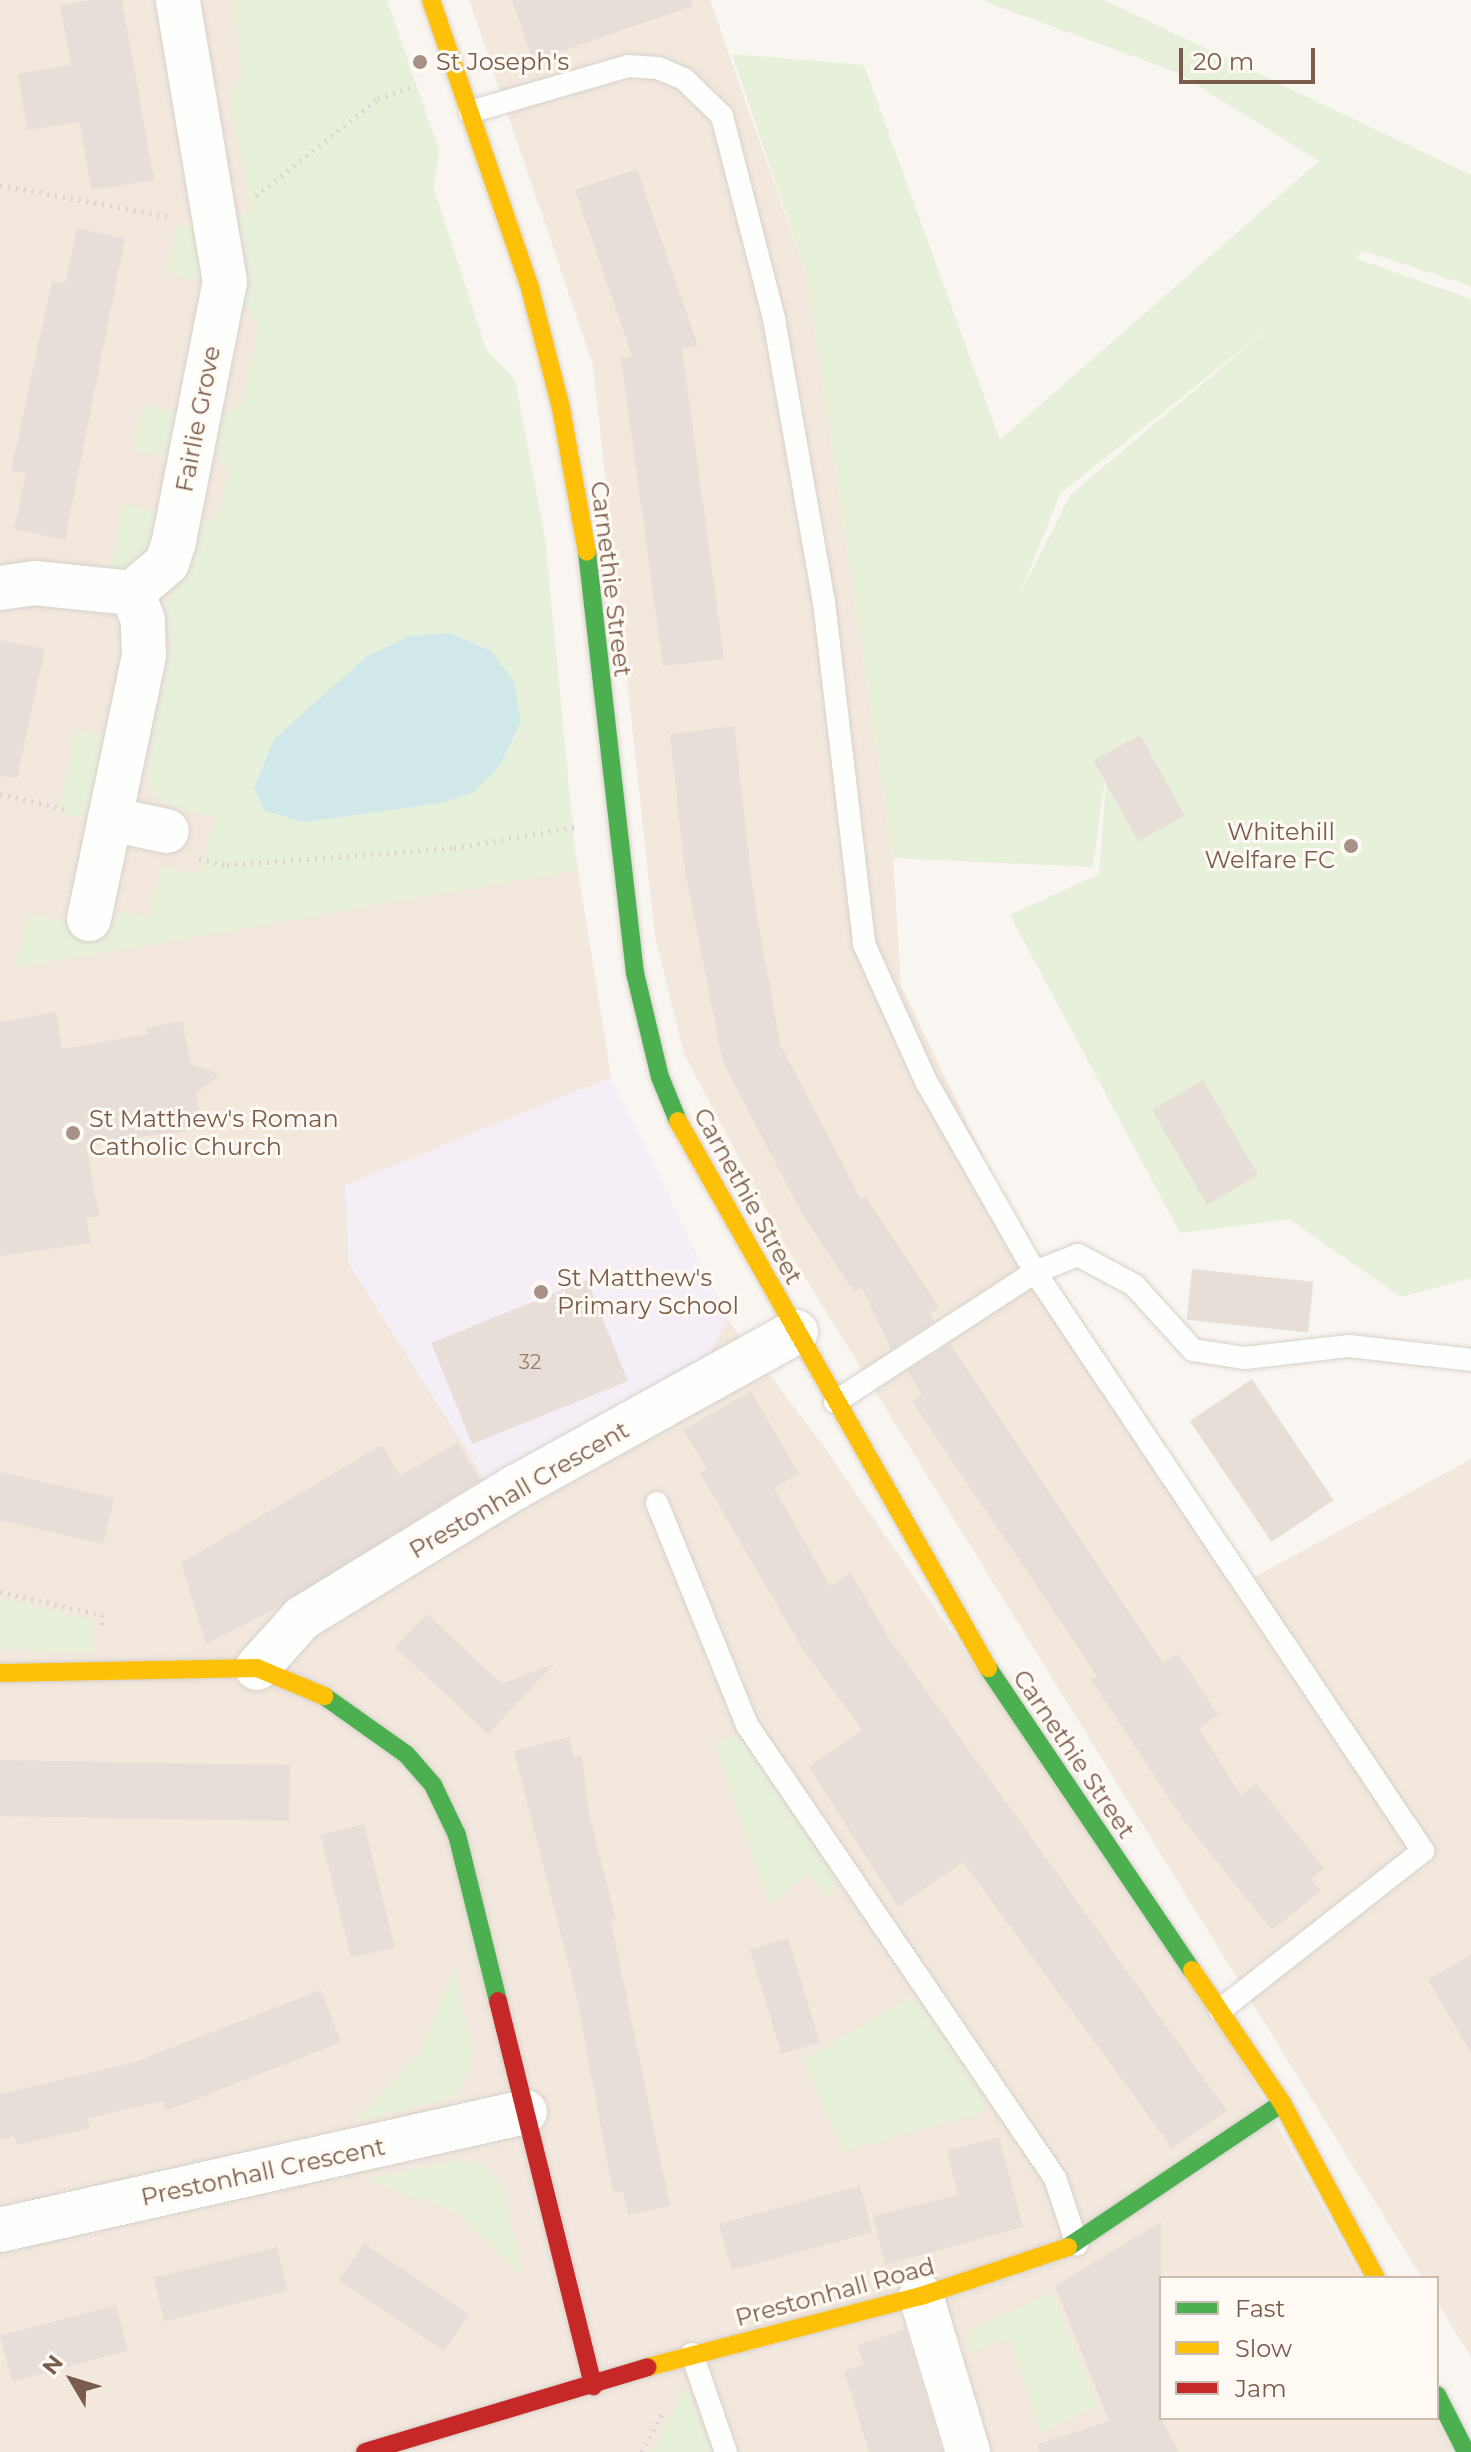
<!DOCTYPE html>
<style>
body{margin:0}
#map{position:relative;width:1471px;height:2452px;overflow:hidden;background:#f9f5f0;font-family:Montserrat,sans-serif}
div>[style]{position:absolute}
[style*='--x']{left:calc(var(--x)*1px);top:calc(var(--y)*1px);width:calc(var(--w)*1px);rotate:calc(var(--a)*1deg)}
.residential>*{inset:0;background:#f2e8de}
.education>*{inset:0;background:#f6eef6}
.green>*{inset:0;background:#e7f0db;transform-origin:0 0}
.water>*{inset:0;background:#d0e8ea}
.building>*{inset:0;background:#e6ded7;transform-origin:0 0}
.path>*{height:5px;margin-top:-2.5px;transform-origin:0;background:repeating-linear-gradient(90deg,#dcd5d0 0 2px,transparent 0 8px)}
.roads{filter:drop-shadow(0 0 2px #d7d1cb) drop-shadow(0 0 2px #d7d1cb)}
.lane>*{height:22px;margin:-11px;padding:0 11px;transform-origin:11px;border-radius:11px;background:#fefefd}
.street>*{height:44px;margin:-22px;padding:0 22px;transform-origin:22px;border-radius:22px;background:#fefefd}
.fast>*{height:18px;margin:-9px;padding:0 9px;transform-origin:9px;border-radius:9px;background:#4caf50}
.slow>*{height:18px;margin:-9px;padding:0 9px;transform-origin:9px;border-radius:9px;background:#ffc107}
.jam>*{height:18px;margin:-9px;padding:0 9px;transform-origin:9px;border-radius:9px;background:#c62828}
.dots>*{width:22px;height:22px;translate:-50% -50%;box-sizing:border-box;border:4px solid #fffaf3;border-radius:50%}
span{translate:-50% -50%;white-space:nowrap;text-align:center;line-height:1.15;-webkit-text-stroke:6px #fffaf3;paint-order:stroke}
.number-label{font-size:20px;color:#977e72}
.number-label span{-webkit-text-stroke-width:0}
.poi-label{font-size:24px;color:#7a5c4d}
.left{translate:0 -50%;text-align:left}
.right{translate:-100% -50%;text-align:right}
.street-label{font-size:24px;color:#7a5c4d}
.legend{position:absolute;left:1159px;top:2276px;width:280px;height:144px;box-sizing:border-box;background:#fffaf3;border:2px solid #cabbb1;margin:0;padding:10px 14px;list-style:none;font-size:24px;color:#7a5c4d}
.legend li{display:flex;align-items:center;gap:16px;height:40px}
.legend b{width:40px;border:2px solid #cabbb1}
.north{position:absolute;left:32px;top:2340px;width:80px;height:80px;-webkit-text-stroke:6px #fffaf3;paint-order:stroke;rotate:308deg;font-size:22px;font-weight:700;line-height:32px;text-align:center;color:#7a5c4d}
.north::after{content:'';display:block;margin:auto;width:28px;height:36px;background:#7a5c4d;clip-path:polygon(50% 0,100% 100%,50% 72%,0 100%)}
.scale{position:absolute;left:1179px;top:48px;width:136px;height:36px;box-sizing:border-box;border:4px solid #7a5c4d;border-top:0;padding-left:10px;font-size:24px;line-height:28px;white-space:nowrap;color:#7a5c4d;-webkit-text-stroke:6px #fffaf3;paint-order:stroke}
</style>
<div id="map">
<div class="residential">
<i style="clip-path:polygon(0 0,350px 0,563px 775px,611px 1077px,728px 1320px,827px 1451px,1226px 2032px,1361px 2278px,1161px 2278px,1161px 2418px,1435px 2418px,1453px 2452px,0 2452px)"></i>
<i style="clip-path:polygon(469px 0,710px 0,807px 277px,893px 858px,901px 986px,1019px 1230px,1249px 1580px,1471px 1459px,1471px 2357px,1437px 2302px,1437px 2278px,1422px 2278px,785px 1245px,684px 1054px,655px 937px,593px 365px)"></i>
</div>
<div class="education">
<i style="clip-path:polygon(611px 1077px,728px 1320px,702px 1368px,490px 1487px,349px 1264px,345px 1185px)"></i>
</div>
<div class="green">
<i style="clip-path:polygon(233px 0,387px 0,439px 150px,434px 189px,486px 349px,515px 380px,545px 537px,577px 870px,15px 968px,29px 914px,73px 923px,70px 931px,107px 939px,115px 911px,149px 917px,161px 867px,200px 874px,215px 817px,167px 805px,152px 793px,146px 772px,171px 646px,165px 604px,187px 571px,200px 528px,219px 514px,229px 471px,215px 452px,219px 419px,241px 404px,259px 326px,245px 305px,248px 268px,238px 216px,251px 210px,229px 94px,242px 76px)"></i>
<i style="clip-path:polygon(evenodd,981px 0,1104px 0,1471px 175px,1471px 286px,1363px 251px,1355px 258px,1471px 299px,1471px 1278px,1401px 1297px,1289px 1219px,1180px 1233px,1010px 915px,1099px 874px,1108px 755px,1093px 867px,893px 858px,807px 277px,732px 54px,864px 65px,1000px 440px,1319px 161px,1176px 72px,981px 0,1281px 318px,1070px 495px,1019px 596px,1060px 494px,1281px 318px)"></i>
<i style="clip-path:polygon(176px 226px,196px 227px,205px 281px,168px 274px)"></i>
<i style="left:143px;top:405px;width:38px;height:46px;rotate:11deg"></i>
<i style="clip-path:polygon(122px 505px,159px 512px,151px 553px,131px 574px,111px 571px)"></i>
<i style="left:75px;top:730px;width:37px;height:85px;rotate:11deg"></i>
<i style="clip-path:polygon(0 1598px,93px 1621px,92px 1652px,0 1649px)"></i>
<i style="clip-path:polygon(738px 1734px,747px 1740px,834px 1880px,828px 1899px,808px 1873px,769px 1904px,714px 1742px)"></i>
<i style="clip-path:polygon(453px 1967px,473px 2055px,463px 2087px,446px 2100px,354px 2122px,420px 2053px)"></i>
<i style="clip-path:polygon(915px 1995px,968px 2067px,986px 2111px,843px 2151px,803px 2060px)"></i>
<i style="clip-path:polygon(459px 2159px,480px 2163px,503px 2188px,523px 2276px,457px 2213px,368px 2180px)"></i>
<i style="clip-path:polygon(1051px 2292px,1098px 2406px,1041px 2433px,1010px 2339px,971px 2351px,967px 2338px,971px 2330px)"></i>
<i style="clip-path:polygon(686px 2386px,712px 2452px,652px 2452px)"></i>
</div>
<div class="water">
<i style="clip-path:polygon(450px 633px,491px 651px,514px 682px,521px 721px,500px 765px,474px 792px,441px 803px,303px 822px,265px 811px,254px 788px,274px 739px,366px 657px,410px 636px)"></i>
</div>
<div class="building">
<i style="clip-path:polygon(91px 0,122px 0,154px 180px,91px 190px,80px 122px,27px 130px,18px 74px,71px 65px,60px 5px)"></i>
<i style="clip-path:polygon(512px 0,691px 0,692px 6px,533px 61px)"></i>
<i style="clip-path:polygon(637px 169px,698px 346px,682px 348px,724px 659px,663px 666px,621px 358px,632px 356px,575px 190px)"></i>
<i style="clip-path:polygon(77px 228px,125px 239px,65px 540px,14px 529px,26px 473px,11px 471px,52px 281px,65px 283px)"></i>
<i style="clip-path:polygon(0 640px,45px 649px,17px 778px,0 776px)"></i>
<i style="clip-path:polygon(734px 726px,754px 898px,780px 1044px,861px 1199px,865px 1196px,939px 1307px,930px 1314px,934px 1321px,891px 1349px,862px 1288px,853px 1291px,801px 1212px,723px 1062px,685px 871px,670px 734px)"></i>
<i style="left:1140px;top:735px;width:92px;height:53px;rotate:61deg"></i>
<i style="clip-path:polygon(56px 1012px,62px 1049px,147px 1034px,145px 1028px,182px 1021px,191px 1064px,220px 1074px,196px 1094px,202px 1129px,86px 1144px,99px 1216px,86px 1218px,91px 1243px,0 1256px,0 1022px)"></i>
<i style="left:1203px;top:1080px;width:110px;height:59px;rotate:60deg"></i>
<i style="left:1192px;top:1269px;width:122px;height:51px;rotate:6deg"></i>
<i style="left:587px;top:1280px;width:109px;height:168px;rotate:68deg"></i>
<i style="clip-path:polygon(950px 1344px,1163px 1663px,1178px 1654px,1218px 1715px,1199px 1729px,1241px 1795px,1256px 1783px,1324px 1868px,1311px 1879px,1321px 1891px,1272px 1930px,1185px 1822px,1091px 1680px,1097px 1676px,912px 1401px,922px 1394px,907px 1372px)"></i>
<i style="left:1252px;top:1379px;width:146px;height:75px;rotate:56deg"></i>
<i style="clip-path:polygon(751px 1391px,799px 1474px,774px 1488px,830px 1586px,851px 1573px,888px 1637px,1227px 2111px,1172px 2148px,963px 1862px,898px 1907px,809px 1767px,862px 1730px,802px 1648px,700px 1473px,707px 1469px,683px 1430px)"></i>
<i style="clip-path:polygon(458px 1442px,480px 1480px,279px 1607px,206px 1644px,181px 1563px,382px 1445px,400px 1476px)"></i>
<i style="left:0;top:1472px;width:117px;height:47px;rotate:13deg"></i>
<i style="clip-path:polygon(427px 1614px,502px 1684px,555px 1663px,488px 1734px,395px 1647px)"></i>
<i style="clip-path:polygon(569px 1737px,574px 1757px,582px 1755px,589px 1814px,616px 1921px,611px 1922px,670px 2206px,628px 2215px,623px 2191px,613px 2193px,577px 1998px,514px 1751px)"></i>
<i style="left:0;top:1760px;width:290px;height:56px;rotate:1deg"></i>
<i style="left:364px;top:1824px;width:127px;height:45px;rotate:76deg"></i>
<i style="left:788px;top:1938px;width:109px;height:40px;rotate:73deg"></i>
<i style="clip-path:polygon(1471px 1954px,1471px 2053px,1428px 1980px)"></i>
<i style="clip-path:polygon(321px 1990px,341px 2042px,166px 2111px,162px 2101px,88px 2118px,90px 2128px,17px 2145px,14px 2136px,0 2139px,0 2094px,132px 2063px)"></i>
<i style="clip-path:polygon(999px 2137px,1023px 2227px,885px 2265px,873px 2216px,958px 2195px,947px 2151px)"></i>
<i style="left:860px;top:2186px;width:48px;height:146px;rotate:75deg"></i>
<i style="clip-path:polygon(1161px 2222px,1161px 2418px,1179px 2452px,1039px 2452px,1038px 2444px,1109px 2421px,1055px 2286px)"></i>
<i style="left:364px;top:2243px;width:127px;height:45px;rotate:34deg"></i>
<i style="left:277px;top:2247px;width:45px;height:127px;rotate:76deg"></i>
<i style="left:116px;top:2305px;width:47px;height:120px;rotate:75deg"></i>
<i style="clip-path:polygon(905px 2330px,942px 2452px,869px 2452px,844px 2371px,864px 2365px,857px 2345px)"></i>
</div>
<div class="path">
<i style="--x:0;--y:185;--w:174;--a:10.6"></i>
<i style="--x:256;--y:196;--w:156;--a:-38.5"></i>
<i style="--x:378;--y:99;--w:38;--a:-20"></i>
<i style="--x:0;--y:794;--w:68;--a:12.8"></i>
<i style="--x:199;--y:859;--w:29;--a:12"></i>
<i style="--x:227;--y:865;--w:228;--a:-4.3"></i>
<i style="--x:454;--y:848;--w:122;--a:-9.9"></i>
<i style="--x:0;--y:1592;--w:105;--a:12.7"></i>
<i style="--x:102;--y:1615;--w:11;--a:90"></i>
<i style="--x:642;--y:2452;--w:47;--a:-62.4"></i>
</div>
<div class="roads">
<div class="lane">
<i style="--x:470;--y:112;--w:165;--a:-16.2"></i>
<i style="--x:628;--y:66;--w:30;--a:4"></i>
<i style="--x:658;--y:68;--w:28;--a:23"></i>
<i style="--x:684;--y:79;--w:53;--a:44.2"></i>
<i style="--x:722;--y:116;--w:210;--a:75.6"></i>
<i style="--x:774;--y:319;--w:287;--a:80"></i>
<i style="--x:824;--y:602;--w:344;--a:83.3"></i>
<i style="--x:864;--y:944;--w:150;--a:65.7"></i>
<i style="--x:926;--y:1081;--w:220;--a:60.3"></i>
<i style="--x:1035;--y:1272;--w:697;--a:56.17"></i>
<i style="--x:1423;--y:1851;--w:258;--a:141.9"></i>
<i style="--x:835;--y:1402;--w:239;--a:-33"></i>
<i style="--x:1035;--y:1272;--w:46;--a:-21.6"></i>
<i style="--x:1078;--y:1255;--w:64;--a:28.2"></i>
<i style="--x:1134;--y:1285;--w:88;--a:47.8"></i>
<i style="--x:1193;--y:1350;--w:53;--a:8.7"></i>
<i style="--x:1245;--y:1358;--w:105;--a:-6.6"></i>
<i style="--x:1349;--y:1346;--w:123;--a:6.5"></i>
<i style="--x:657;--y:1503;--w:240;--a:67.9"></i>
<i style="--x:747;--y:1725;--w:548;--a:55.79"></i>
<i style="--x:1055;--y:2178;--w:70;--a:71.6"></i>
<i style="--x:692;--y:2354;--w:104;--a:70.9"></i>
</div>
<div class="street">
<i style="--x:0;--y:588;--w:34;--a:-8"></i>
<i style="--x:34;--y:583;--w:99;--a:5.8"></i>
<i style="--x:110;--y:819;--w:58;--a:11.9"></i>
<i style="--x:89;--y:919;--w:269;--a:-78.2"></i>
<i style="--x:144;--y:656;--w:36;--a:-92"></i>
<i style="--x:143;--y:620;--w:29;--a:-112"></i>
<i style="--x:132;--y:593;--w:46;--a:-40.6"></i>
<i style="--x:167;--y:563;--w:23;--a:-72"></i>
<i style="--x:174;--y:541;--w:264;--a:-78.9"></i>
<i style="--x:225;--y:282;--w:286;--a:-99.5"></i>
<i style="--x:257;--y:1668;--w:67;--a:-48"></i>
<i style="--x:302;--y:1618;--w:251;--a:-31.5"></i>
<i style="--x:516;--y:1487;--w:320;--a:-29"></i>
<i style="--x:0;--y:2230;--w:538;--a:-12.67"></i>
<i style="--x:921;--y:2296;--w:163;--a:73.2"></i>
</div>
<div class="fast">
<i style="--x:587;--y:552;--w:424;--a:83.5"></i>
<i style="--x:635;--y:973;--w:107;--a:76.5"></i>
<i style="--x:660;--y:1077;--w:48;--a:67.8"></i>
<i style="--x:988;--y:1668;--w:364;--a:56"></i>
<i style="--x:324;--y:1696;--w:100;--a:35.3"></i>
<i style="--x:406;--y:1754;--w:41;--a:48.9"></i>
<i style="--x:433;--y:1785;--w:55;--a:64.4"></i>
<i style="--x:457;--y:1835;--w:171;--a:76.1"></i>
<i style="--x:1068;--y:2247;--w:258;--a:-33.9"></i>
<i style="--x:1437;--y:2395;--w:64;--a:63"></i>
</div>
<div class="slow">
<i style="--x:431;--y:0;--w:305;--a:71"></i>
<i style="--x:530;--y:288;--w:124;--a:75.5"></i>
<i style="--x:561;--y:408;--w:146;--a:79.8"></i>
<i style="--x:678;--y:1121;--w:629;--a:60.46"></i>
<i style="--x:0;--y:1673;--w:257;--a:-1.1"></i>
<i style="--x:257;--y:1668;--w:73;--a:22.7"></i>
<i style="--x:1192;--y:1970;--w:161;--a:55.9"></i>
<i style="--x:1282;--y:2103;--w:199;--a:61.8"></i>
<i style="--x:648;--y:2367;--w:282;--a:-14.6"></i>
<i style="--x:921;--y:2296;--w:155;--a:-18.4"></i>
</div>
<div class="jam">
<i style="--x:498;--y:2001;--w:397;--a:76.1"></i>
<i style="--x:365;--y:2452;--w:295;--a:-16.7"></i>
</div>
</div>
<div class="dots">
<i style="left:420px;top:62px;background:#a69286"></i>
<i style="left:1351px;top:846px;background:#a69286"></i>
<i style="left:73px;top:1133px;background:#a69286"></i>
<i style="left:541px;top:1292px;background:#a69286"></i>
</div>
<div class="number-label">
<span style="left:530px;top:1362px">32</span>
</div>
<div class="poi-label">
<span class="left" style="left:436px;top:62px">St Joseph's</span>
<span class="right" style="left:1335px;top:846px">Whitehill<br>Welfare FC</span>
<span class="left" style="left:89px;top:1133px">St Matthew's Roman<br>Catholic Church</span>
<span class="left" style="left:557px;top:1292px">St Matthew's<br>Primary School</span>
</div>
<div class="street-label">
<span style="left:198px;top:419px;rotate:-79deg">Fairlie Grove</span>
<span style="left:611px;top:579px;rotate:83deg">Carnethie Street</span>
<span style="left:748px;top:1196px;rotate:61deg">Carnethie Street</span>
<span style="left:519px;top:1490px;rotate:-30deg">Prestonhall Crescent</span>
<span style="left:1074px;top:1754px;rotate:56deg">Carnethie Street</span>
<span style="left:263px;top:2172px;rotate:-12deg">Prestonhall Crescent</span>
<span style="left:835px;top:2292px;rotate:-15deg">Prestonhall Road</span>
</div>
<ul class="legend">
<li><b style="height:10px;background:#4caf50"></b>Fast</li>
<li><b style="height:10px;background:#ffc107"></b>Slow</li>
<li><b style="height:10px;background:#c62828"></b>Jam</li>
</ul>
<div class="north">N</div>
<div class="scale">20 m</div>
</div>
